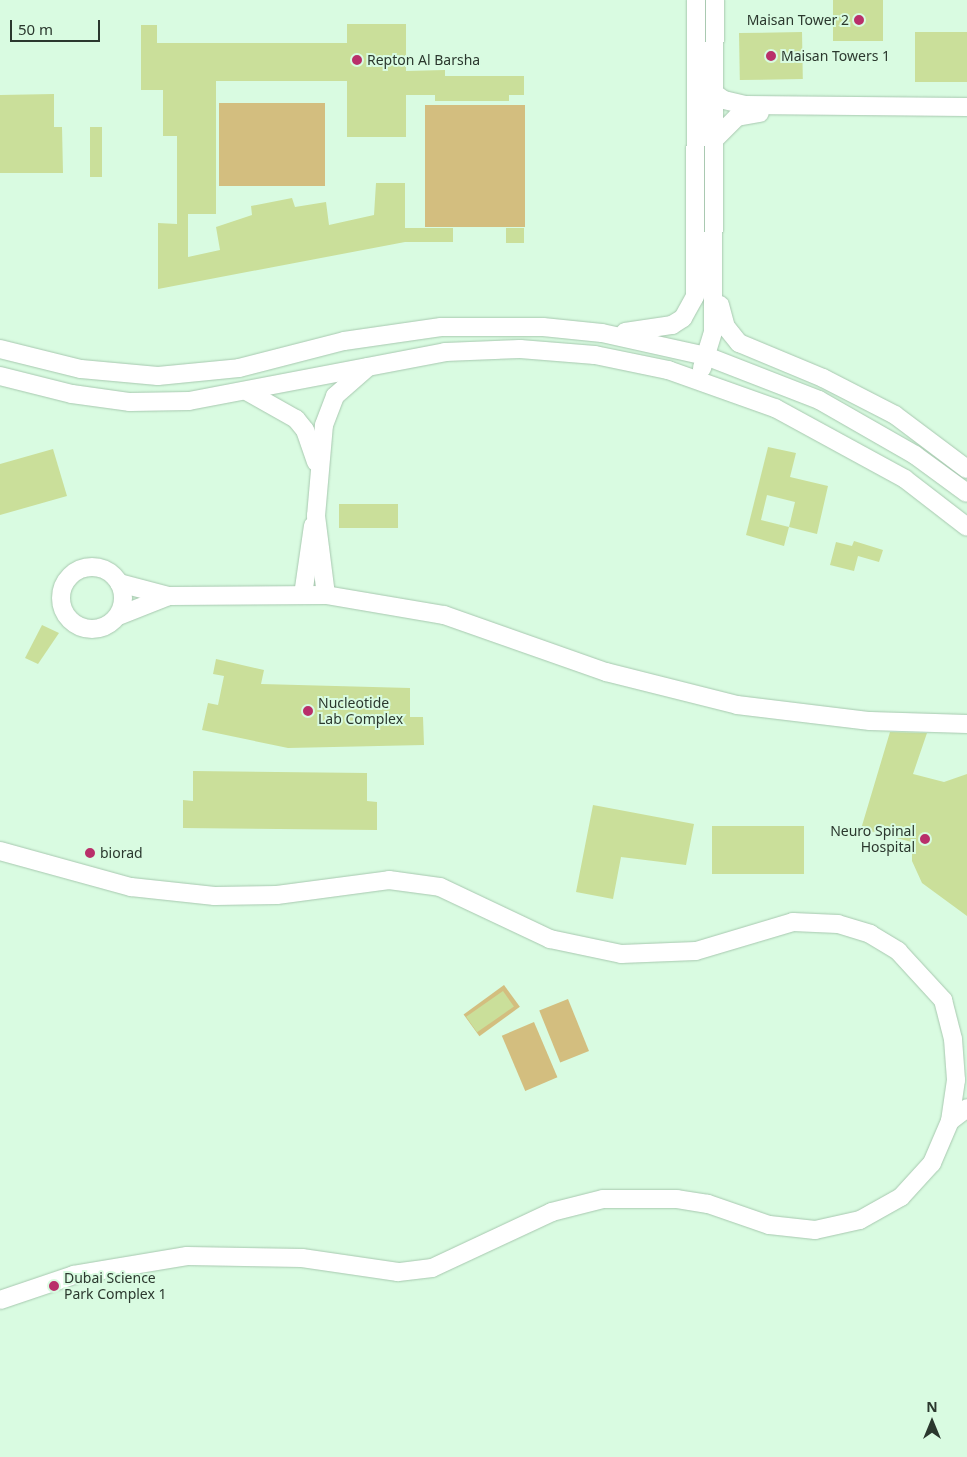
<!DOCTYPE html>
<style>
body{margin:0}
#map{position:relative;width:967px;height:1457px;overflow:hidden;background:#d9fbe1;font-family:"Noto Sans",sans-serif}
div>[style]{position:absolute}
[style*='--x']{left:calc(var(--x)*1px);top:calc(var(--y)*1px);width:calc(var(--w)*1px);rotate:calc(var(--a)*1deg)}
.green>*{inset:0;background:#d3be7f;transform-origin:0 0}
.building>*{inset:0;background:#cadf9a;transform-origin:0 0}
.roads{filter:drop-shadow(0 0 1px #a7c8af) drop-shadow(0 0 1px #a7c8af)}
.minor>*{height:18px;margin:-9px;padding:0 9px;transform-origin:9px;border-radius:9px;background:#fff}
.minor>.ring{margin:-9px;padding:0;box-sizing:content-box;background:none;border:18px solid #fff;border-radius:50%}
.dots>*{width:14px;height:14px;translate:-50% -50%;box-sizing:border-box;border:2px solid #d9fbe1;border-radius:50%}
span{translate:-50% -50%;white-space:nowrap;text-align:center;line-height:1.15;-webkit-text-stroke:4px #d9fbe1;paint-order:stroke}
.poi-label{font-size:14px;color:#2b382e}
.right{translate:-100% -50%;text-align:right}
.left{translate:0 -50%;text-align:left}
.north{position:absolute;left:907px;top:1397px;width:50px;height:50px;-webkit-text-stroke:4px #d9fbe1;paint-order:stroke;rotate:0deg;font-size:14px;font-weight:700;line-height:20px;text-align:center;color:#2b382e}
.north::after{content:'';display:block;margin:auto;width:18px;height:22px;background:#2b382e;clip-path:polygon(50% 0,100% 100%,50% 72%,0 100%)}
.scale{position:absolute;left:10px;top:20px;width:90px;height:22px;box-sizing:border-box;border:2px solid #2b382e;border-top:0;padding-left:6px;font-size:15px;line-height:18px;white-space:nowrap;color:#2b382e;-webkit-text-stroke:4px #d9fbe1;paint-order:stroke}
</style>
<div id="map">
<div class="green">
<i style="left:219px;top:103px;width:106px;height:83px"></i>
<i style="left:425px;top:105px;width:100px;height:122px"></i>
<i style="left:504px;top:985px;width:27px;height:50px;rotate:54deg"></i>
<i style="left:568px;top:999px;width:56px;height:31px;rotate:68deg"></i>
<i style="left:534px;top:1022px;width:60px;height:35px;rotate:67deg"></i>
</div>
<div class="building">
<i style="left:833px;top:0;width:50px;height:41px"></i>
<i style="clip-path:polygon(347px 24px,406px 24px,406px 71px,445px 70px,445px 76px,524px 76px,524px 95px,509px 95px,509px 101px,435px 101px,435px 95px,406px 95px,406px 137px,347px 137px,347px 81px,216px 81px,216px 214px,188px 214px,188px 257px,220px 250px,216px 227px,252px 215px,251px 206px,292px 198px,295px 207px,326px 202px,329px 225px,374px 215px,376px 183px,405px 183px,405px 228px,453px 228px,453px 242px,405px 242px,158px 289px,158px 223px,177px 224px,177px 136px,163px 136px,163px 90px,141px 90px,141px 25px,157px 25px,157px 43px,347px 43px)"></i>
<i style="left:802px;top:32px;width:47px;height:63px;rotate:89deg"></i>
<i style="left:915px;top:32px;width:52px;height:50px"></i>
<i style="clip-path:polygon(54px 94px,54px 127px,62px 127px,63px 173px,0 173px,0 95px)"></i>
<i style="left:90px;top:127px;width:12px;height:50px"></i>
<i style="left:506px;top:228px;width:18px;height:15px"></i>
<i style="clip-path:polygon(768px 447px,796px 453px,790px 477px,828px 486px,817px 534px,789px 527px,795px 502px,767px 495px,761px 520px,789px 527px,784px 546px,746px 535px)"></i>
<i style="clip-path:polygon(53px 449px,67px 496px,0 515px,0 464px)"></i>
<i style="left:339px;top:504px;width:59px;height:24px"></i>
<i style="clip-path:polygon(854px 541px,883px 550px,879px 562px,858px 556px,854px 571px,830px 565px,836px 542px,852px 546px)"></i>
<i style="clip-path:polygon(42px 625px,59px 633px,38px 664px,25px 658px)"></i>
<i style="clip-path:polygon(216px 659px,264px 670px,261px 684px,410px 688px,410px 717px,423px 717px,424px 745px,288px 748px,202px 730px,208px 703px,218px 705px,224px 676px,213px 674px)"></i>
<i style="clip-path:polygon(890px 732px,927px 733px,913px 774px,944px 782px,967px 774px,967px 916px,922px 883px,912px 861px,912px 842px,861px 829px)"></i>
<i style="clip-path:polygon(193px 771px,367px 773px,367px 801px,377px 802px,377px 830px,183px 828px,183px 800px,193px 801px)"></i>
<i style="clip-path:polygon(593px 805px,694px 824px,686px 865px,621px 857px,613px 899px,576px 892px)"></i>
<i style="left:712px;top:826px;width:92px;height:48px"></i>
<i style="left:503px;top:991px;width:19px;height:45px;rotate:55deg"></i>
</div>
<div class="roads">
<div class="minor">
<i style="--x:710;--y:90;--w:17;--a:36"></i>
<i style="--x:724;--y:100;--w:23;--a:13"></i>
<i style="--x:746;--y:105;--w:221;--a:0.5"></i>
<i style="--x:717;--y:137;--w:28;--a:-45"></i>
<i style="--x:737;--y:117;--w:23;--a:-10"></i>
<i style="--x:720;--y:305;--w:23;--a:75"></i>
<i style="--x:726;--y:327;--w:21;--a:51"></i>
<i style="--x:739;--y:343;--w:91;--a:22.6"></i>
<i style="--x:823;--y:378;--w:81;--a:27.2"></i>
<i style="--x:895;--y:415;--w:90;--a:36.9"></i>
<i style="--x:625;--y:332;--w:48;--a:-8.5"></i>
<i style="--x:672;--y:325;--w:13;--a:-32"></i>
<i style="--x:683;--y:318;--w:25;--a:-61"></i>
<i style="--x:695;--y:296;--w:296;--a:-89.8"></i>
<i style="--x:0;--y:349;--w:83;--a:13.9"></i>
<i style="--x:81;--y:369;--w:77;--a:5.2"></i>
<i style="--x:158;--y:376;--w:81;--a:-5.6"></i>
<i style="--x:239;--y:368;--w:108;--a:-14.4"></i>
<i style="--x:344;--y:341;--w:98;--a:-8.2"></i>
<i style="--x:441;--y:327;--w:102;--a:0"></i>
<i style="--x:543;--y:327;--w:59;--a:5.8"></i>
<i style="--x:602;--y:333;--w:107;--a:12.5"></i>
<i style="--x:706;--y:356;--w:121;--a:21.3"></i>
<i style="--x:819;--y:400;--w:111;--a:29.8"></i>
<i style="--x:915;--y:455;--w:64;--a:36.2"></i>
<i style="--x:702;--y:368;--w:38;--a:-73"></i>
<i style="--x:713;--y:332;--w:332;--a:-89.7"></i>
<i style="--x:0;--y:376;--w:74;--a:14"></i>
<i style="--x:72;--y:394;--w:59;--a:7.9"></i>
<i style="--x:130;--y:402;--w:59;--a:-1"></i>
<i style="--x:189;--y:401;--w:261;--a:-10.8"></i>
<i style="--x:445;--y:352;--w:75;--a:-2.3"></i>
<i style="--x:520;--y:349;--w:75;--a:4.6"></i>
<i style="--x:595;--y:355;--w:75;--a:11.6"></i>
<i style="--x:668;--y:370;--w:114;--a:19.6"></i>
<i style="--x:775;--y:408;--w:148;--a:28.6"></i>
<i style="--x:905;--y:479;--w:78;--a:37.7"></i>
<i style="--x:248;--y:392;--w:55;--a:29.4"></i>
<i style="--x:296;--y:419;--w:14;--a:51"></i>
<i style="--x:305;--y:430;--w:34;--a:71"></i>
<i class="ring" style="left:61px;top:567px;width:44px;height:44px"></i>
<i style="--x:119;--y:583;--w:52;--a:14.6"></i>
<i style="--x:303;--y:595;--w:70;--a:-81.8"></i>
<i style="--x:326;--y:595;--w:80;--a:-97.2"></i>
<i style="--x:316;--y:516;--w:91;--a:-85"></i>
<i style="--x:324;--y:425;--w:31;--a:-69"></i>
<i style="--x:335;--y:396;--w:44;--a:-41.3"></i>
<i style="--x:118;--y:616;--w:55;--a:-21.4"></i>
<i style="--x:169;--y:596;--w:157;--a:-0.4"></i>
<i style="--x:326;--y:595;--w:120;--a:9.6"></i>
<i style="--x:444;--y:615;--w:172;--a:19.4"></i>
<i style="--x:606;--y:672;--w:135;--a:14.1"></i>
<i style="--x:737;--y:705;--w:134;--a:6.9"></i>
<i style="--x:870;--y:721;--w:97;--a:1.8"></i>
<i style="--x:0;--y:851;--w:136;--a:15.4"></i>
<i style="--x:131;--y:887;--w:84;--a:6.1"></i>
<i style="--x:215;--y:896;--w:62;--a:-0.9"></i>
<i style="--x:277;--y:895;--w:113;--a:-7.6"></i>
<i style="--x:389;--y:880;--w:51;--a:7.8"></i>
<i style="--x:440;--y:887;--w:122;--a:25.3"></i>
<i style="--x:550;--y:939;--w:73;--a:11.9"></i>
<i style="--x:621;--y:954;--w:75;--a:-2.3"></i>
<i style="--x:696;--y:951;--w:101;--a:-16.6"></i>
<i style="--x:793;--y:922;--w:45;--a:2.5"></i>
<i style="--x:838;--y:924;--w:34;--a:17"></i>
<i style="--x:870;--y:934;--w:33;--a:31"></i>
<i style="--x:898;--y:951;--w:67;--a:47.4"></i>
<i style="--x:943;--y:1000;--w:40;--a:75.6"></i>
<i style="--x:953;--y:1039;--w:41;--a:85.8"></i>
<i style="--x:956;--y:1080;--w:41;--a:98.3"></i>
<i style="--x:950;--y:1121;--w:46;--a:113.2"></i>
<i style="--x:932;--y:1163;--w:46;--a:132.4"></i>
<i style="--x:901;--y:1197;--w:47;--a:150.7"></i>
<i style="--x:860;--y:1220;--w:46;--a:167.5"></i>
<i style="--x:815;--y:1230;--w:46;--a:-173.8"></i>
<i style="--x:769;--y:1225;--w:65;--a:-161"></i>
<i style="--x:708;--y:1204;--w:31;--a:-171"></i>
<i style="--x:677;--y:1199;--w:74;--a:180"></i>
<i style="--x:603;--y:1199;--w:53;--a:165.7"></i>
<i style="--x:552;--y:1212;--w:132;--a:155"></i>
<i style="--x:432;--y:1268;--w:34;--a:173"></i>
<i style="--x:398;--y:1272;--w:97;--a:-171.7"></i>
<i style="--x:302;--y:1258;--w:115;--a:-179"></i>
<i style="--x:187;--y:1256;--w:115;--a:170.5"></i>
<i style="--x:74;--y:1275;--w:78;--a:161.3"></i>
<i style="--x:950;--y:1121;--w:21;--a:-37"></i>
</div>
</div>
<div class="dots">
<i style="left:859px;top:20px;background:#b92f6a"></i>
<i style="left:771px;top:56px;background:#b92f6a"></i>
<i style="left:357px;top:60px;background:#b92f6a"></i>
<i style="left:308px;top:711px;background:#b92f6a"></i>
<i style="left:925px;top:839px;background:#b92f6a"></i>
<i style="left:90px;top:853px;background:#b92f6a"></i>
<i style="left:54px;top:1286px;background:#b92f6a"></i>
</div>
<div class="poi-label">
<span class="right" style="left:849px;top:20px">Maisan Tower 2</span>
<span class="left" style="left:781px;top:56px">Maisan Towers 1</span>
<span class="left" style="left:367px;top:60px">Repton Al Barsha</span>
<span class="left" style="left:318px;top:711px">Nucleotide<br>Lab Complex</span>
<span class="right" style="left:915px;top:839px">Neuro Spinal<br>Hospital</span>
<span class="left" style="left:100px;top:853px">biorad</span>
<span class="left" style="left:64px;top:1286px">Dubai Science<br>Park Complex 1</span>
</div>
<div class="north">N</div>
<div class="scale">50 m</div>
</div>
